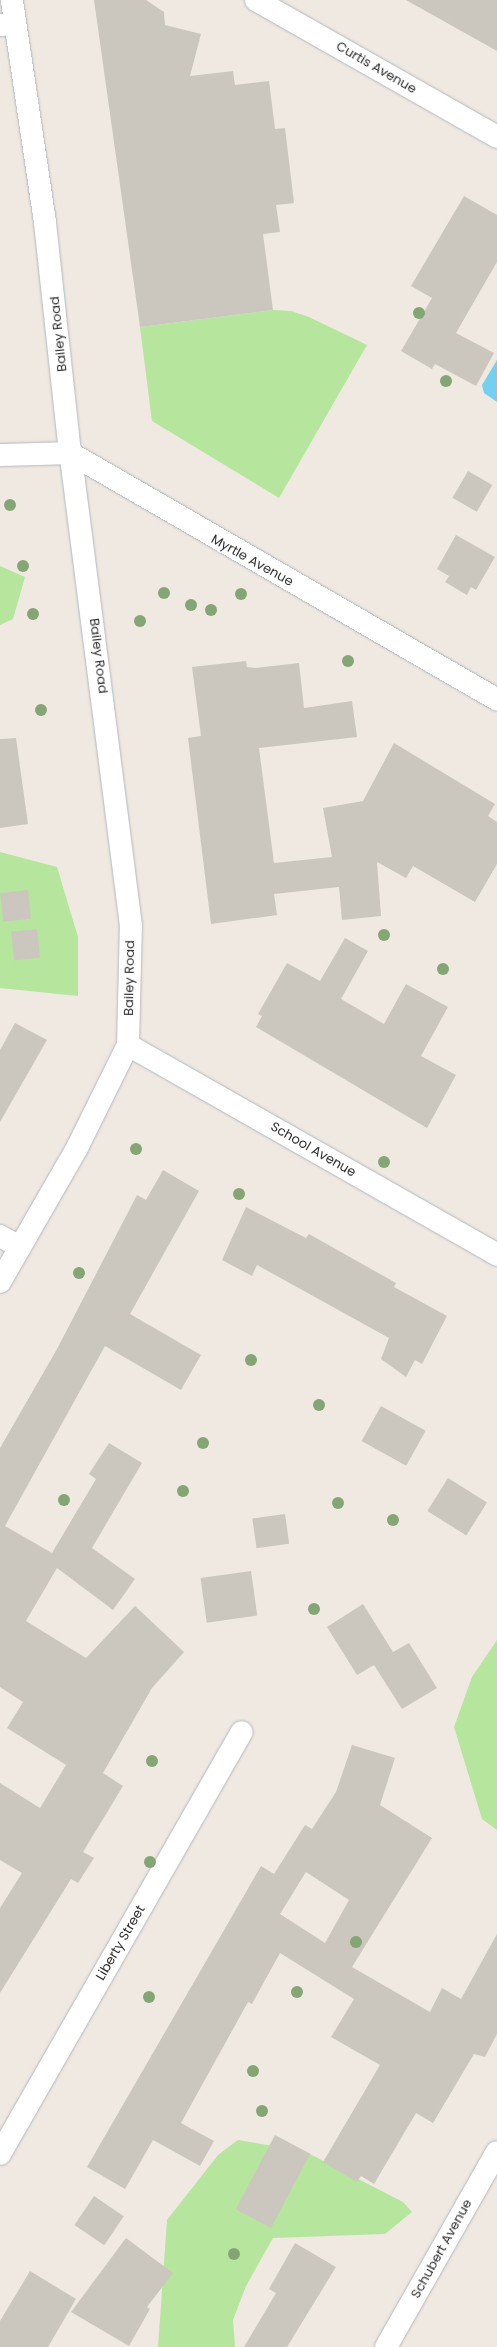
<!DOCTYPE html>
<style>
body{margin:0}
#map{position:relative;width:497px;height:2347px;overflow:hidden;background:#efe9e1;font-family:Poppins,sans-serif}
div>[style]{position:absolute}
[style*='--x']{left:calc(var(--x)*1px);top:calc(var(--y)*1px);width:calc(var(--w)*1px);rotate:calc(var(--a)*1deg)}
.green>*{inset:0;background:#b6e59e}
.water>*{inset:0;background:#75cff0}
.building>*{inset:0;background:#cbc7bf;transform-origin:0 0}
.roads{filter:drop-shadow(0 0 1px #b4b7c1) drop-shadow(0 0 1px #b4b7c1)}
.street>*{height:22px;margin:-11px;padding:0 11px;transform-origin:11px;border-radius:11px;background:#fff}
.secondary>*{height:22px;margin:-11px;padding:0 11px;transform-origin:11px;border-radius:11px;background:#fff}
.trees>*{width:12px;height:12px;margin:-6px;border-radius:50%;background:#84a574}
span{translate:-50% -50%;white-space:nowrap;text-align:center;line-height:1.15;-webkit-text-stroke:3px #fff;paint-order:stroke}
.street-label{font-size:13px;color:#2e2e2e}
</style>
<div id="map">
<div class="green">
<i style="clip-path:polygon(273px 310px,291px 311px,309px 317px,367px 345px,279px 498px,152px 421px,140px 327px)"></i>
<i style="clip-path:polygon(0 566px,25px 577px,13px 619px,0 625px)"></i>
<i style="clip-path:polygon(0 852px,57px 867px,78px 937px,78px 996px,0 988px)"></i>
<i style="clip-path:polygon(497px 1640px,497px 1830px,482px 1819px,454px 1727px,472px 1677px)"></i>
<i style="clip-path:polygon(238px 2140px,304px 2151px,403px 2202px,412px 2212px,385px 2234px,273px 2238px,246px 2286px,233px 2320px,235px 2347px,158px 2347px,167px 2220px,218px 2155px)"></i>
</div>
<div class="water">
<i style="clip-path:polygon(497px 360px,497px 402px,484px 393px,482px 385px)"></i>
</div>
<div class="building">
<i style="clip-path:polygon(94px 0,146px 0,164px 12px,165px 25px,201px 34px,190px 76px,233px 71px,235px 85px,269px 81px,275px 129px,285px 128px,294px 203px,276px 205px,280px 232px,263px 234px,273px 310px,140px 327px)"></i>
<i style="clip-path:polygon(406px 0,497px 0,497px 51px)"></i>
<i style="clip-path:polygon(464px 196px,497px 215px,497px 262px,456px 333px,494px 353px,476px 386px,435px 364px,432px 369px,401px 351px,432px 298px,411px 286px)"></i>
<i style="left:468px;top:471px;width:28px;height:31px;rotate:30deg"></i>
<i style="clip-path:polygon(456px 535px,495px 557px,476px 590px,471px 587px,467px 595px,445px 582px,449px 576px,437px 569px)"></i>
<i style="clip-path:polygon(246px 661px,247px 667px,255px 668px,299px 663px,304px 708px,352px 701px,357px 737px,259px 748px,274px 863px,332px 857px,323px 808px,363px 801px,394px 743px,495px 804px,488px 816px,497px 822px,497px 864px,475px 902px,413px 866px,406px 878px,377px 862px,381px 916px,342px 920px,339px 887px,274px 894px,277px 915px,211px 924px,188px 738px,201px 736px,192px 667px)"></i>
<i style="clip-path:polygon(16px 738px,28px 824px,0 828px,0 739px)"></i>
<i style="left:28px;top:890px;width:29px;height:28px;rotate:84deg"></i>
<i style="left:37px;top:929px;width:29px;height:26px;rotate:84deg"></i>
<i style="clip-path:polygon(345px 938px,368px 951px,341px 999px,384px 1024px,406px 984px,448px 1007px,421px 1056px,456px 1075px,427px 1128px,256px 1027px,262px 1016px,258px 1014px,287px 963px,320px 981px)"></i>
<i style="clip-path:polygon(15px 1023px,47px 1040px,0 1122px,0 1050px)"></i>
<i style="clip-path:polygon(163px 1170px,199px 1191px,130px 1314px,201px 1355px,181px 1390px,105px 1346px,5px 1526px,52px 1553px,96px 1479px,89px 1474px,109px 1443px,142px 1463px,92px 1548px,135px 1579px,113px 1610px,57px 1568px,26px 1621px,86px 1658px,135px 1606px,184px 1652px,152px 1688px,103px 1773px,123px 1786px,83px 1852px,94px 1858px,78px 1883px,71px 1879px,0 1993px,0 1908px,22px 1873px,0 1860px,0 1783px,40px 1808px,66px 1765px,7px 1728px,23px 1702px,0 1687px,0 1448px,57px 1349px,137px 1195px,146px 1200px)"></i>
<i style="clip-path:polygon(246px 1207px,306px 1238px,309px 1234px,396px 1283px,394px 1287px,447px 1316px,422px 1364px,415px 1360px,406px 1377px,381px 1359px,389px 1338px,257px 1265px,252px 1276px,222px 1260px)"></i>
<i style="left:381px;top:1406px;width:51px;height:40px;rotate:29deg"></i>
<i style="left:448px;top:1478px;width:46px;height:39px;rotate:32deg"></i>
<i style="left:285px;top:1514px;width:30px;height:33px;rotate:82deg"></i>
<i style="left:251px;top:1571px;width:45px;height:51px;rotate:82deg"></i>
<i style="clip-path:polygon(363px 1604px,393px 1652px,409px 1643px,437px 1688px,402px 1709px,374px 1665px,357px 1675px,327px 1627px)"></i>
<i style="clip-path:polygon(evenodd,352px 1745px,395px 1758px,380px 1805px,432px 1838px,352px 1967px,430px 2012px,442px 1988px,461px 1999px,497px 1934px,497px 2034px,485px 2057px,474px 2054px,433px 2123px,416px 2113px,374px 2184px,361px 2176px,357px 2182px,323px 2162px,380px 2065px,331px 2037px,354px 1999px,280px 1953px,252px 2004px,248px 2002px,181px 2123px,214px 2141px,200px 2166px,153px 2140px,125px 2189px,87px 2167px,261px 1866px,274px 1874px,305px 1825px,312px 1829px,336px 1792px,352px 1745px,306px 1872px,349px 1900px,325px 1943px,280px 1914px,306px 1872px)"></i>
<i style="left:275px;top:2135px;width:40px;height:84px;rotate:28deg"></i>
<i style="left:94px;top:2196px;width:36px;height:35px;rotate:34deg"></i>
<i style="clip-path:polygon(126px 2238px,173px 2273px,147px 2307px,150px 2309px,129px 2346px,71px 2312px)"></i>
<i style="clip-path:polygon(295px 2243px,336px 2267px,287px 2347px,244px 2347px,276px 2293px,269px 2289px)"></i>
<i style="clip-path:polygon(30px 2271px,76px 2299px,48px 2347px,0 2347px,0 2321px)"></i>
</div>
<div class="roads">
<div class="street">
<i style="--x:256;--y:0;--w:277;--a:29.6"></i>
<i style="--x:0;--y:25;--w:15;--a:-4"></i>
<i style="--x:0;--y:455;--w:70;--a:-1.6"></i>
<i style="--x:70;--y:453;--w:493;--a:30"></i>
<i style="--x:0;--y:1236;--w:23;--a:29"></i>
<i style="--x:0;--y:2154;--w:486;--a:-60.2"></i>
<i style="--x:386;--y:2347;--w:224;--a:-60.4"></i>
</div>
<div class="secondary">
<i style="--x:128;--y:1045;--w:425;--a:29.6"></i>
<i style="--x:0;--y:1282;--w:155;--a:-60.1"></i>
<i style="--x:77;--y:1148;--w:115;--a:-63.7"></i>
<i style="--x:128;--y:1045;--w:119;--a:-88.6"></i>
<i style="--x:131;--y:926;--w:477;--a:-97.3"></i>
<i style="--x:70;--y:453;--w:232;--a:-96.2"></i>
<i style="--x:45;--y:222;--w:224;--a:-98.5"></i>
</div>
</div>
<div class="trees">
<i style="left:419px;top:313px"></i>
<i style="left:446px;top:381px"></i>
<i style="left:10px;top:505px"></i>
<i style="left:23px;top:566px"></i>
<i style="left:164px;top:593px"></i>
<i style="left:241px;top:594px"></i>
<i style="left:191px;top:605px"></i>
<i style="left:211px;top:610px"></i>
<i style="left:33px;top:614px"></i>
<i style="left:140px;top:621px"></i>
<i style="left:348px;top:661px"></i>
<i style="left:41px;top:710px"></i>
<i style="left:384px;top:935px"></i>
<i style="left:443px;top:969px"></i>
<i style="left:136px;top:1149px"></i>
<i style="left:384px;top:1162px"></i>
<i style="left:239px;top:1194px"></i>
<i style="left:79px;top:1273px"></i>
<i style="left:251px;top:1360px"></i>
<i style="left:319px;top:1405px"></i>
<i style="left:203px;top:1443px"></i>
<i style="left:183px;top:1491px"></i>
<i style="left:64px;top:1500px"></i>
<i style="left:338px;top:1503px"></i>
<i style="left:393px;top:1520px"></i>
<i style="left:314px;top:1609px"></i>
<i style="left:152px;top:1761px"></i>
<i style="left:150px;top:1862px"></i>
<i style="left:356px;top:1942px"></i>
<i style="left:297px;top:1992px"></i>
<i style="left:149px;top:1997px"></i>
<i style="left:253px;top:2071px"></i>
<i style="left:262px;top:2111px"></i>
<i style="left:234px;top:2254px"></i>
</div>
<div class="street-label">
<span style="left:376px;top:68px;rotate:30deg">Curtis Avenue</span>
<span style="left:59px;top:334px;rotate:-96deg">Bailey Road</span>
<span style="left:252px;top:561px;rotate:29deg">Myrtle Avenue</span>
<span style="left:98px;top:656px;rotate:83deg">Bailey Road</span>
<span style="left:130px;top:978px;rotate:-89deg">Bailey Road</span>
<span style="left:313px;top:1150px;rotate:30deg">School Avenue</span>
<span style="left:121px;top:1943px;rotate:-60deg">Liberty Street</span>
<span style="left:442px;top:2249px;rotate:-61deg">Schubert Avenue</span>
</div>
</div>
